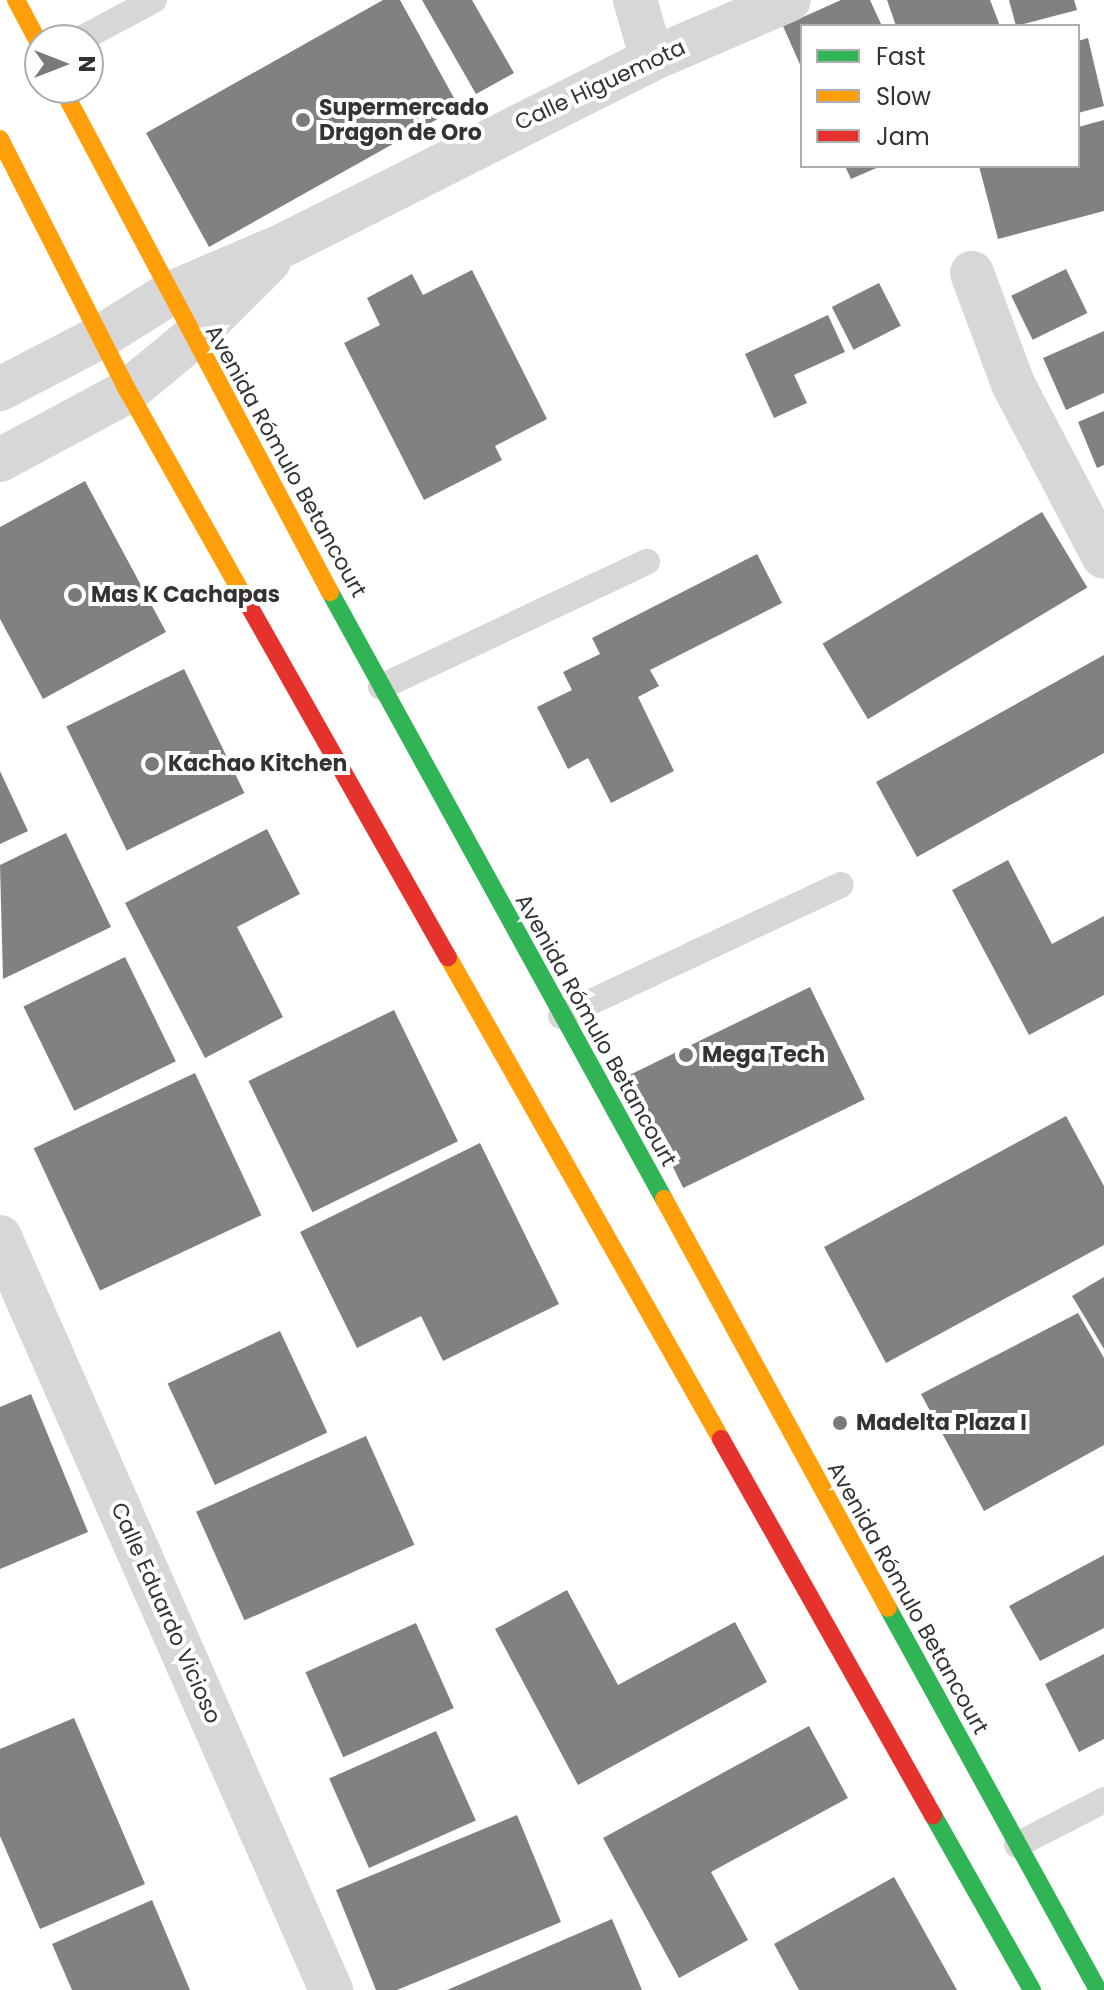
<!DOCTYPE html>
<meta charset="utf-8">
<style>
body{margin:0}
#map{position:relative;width:1104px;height:1990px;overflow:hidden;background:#fff;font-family:Poppins,sans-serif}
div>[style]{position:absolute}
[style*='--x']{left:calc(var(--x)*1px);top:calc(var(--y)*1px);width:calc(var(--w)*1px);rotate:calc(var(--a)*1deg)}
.building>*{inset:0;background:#818181;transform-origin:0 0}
.lane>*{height:26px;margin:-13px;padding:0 13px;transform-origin:13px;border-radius:13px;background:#d7d7d7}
.street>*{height:44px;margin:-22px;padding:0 22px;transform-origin:22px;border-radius:22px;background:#d7d7d7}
.fast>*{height:18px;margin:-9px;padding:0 9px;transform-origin:9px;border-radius:9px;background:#30b455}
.slow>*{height:18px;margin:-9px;padding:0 9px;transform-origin:9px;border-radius:9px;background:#ff9f0a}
.jam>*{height:18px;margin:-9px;padding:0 9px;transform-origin:9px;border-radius:9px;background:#e5322d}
.dots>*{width:22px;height:22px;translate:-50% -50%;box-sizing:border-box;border:4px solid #fff;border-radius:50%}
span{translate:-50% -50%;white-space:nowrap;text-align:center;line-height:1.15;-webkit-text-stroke:8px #fff;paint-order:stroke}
.street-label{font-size:22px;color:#333}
.poi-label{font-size:22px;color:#333;font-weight:700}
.left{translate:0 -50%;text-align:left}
.legend{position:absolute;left:800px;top:24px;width:280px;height:144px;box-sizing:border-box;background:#fff;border:2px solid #adadad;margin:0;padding:10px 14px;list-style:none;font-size:24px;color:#333}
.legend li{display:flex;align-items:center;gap:16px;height:40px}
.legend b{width:40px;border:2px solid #adadad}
.north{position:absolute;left:24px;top:24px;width:80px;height:80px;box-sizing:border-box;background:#fff;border:2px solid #adadad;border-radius:50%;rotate:90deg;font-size:22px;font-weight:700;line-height:32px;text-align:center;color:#333}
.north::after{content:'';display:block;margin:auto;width:28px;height:36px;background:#7a7a7a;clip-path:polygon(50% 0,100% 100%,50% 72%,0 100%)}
</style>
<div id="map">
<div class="building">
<i style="clip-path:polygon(383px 0,400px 0,459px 107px,209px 247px,146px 133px)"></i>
<i style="clip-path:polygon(422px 0,472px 0,514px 73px,476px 94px)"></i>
<i style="clip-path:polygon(841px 0,870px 0,882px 26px,802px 26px,802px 69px,783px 26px)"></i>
<i style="clip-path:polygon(887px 0,990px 0,1000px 26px,896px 26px)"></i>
<i style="clip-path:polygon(1009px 0,1074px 0,1077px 10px,1016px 26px)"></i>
<i style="clip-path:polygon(1088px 38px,1104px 106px,1078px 113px,1078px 41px)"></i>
<i style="clip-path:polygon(1104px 120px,1104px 211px,998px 239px,979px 166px,1078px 166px,1078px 127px)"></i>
<i style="clip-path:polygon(845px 166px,881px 166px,851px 179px)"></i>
<i style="left:1066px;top:269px;width:49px;height:61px;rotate:64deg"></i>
<i style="clip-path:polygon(472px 270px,547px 419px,495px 446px,502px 460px,424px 500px,344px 343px,380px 325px,367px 298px,412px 274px,423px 295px)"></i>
<i style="left:879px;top:283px;width:48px;height:53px;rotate:63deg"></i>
<i style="clip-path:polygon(828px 315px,845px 352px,794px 375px,807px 403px,774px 418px,745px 354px)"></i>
<i style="clip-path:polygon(1104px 331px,1104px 393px,1066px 410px,1043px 358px)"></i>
<i style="clip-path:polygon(1104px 411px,1104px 465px,1097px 468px,1078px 422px)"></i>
<i style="clip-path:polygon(85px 481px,166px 632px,43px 699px,0 619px,0 527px)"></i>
<i style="left:1042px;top:512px;width:88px;height:256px;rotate:59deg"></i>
<i style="clip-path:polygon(757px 554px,782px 603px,650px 670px,659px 686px,638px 697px,674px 771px,611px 803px,588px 758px,568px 769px,537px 707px,572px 690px,563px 672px,600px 654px,592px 638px)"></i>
<i style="clip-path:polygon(1104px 655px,1104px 753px,917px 857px,876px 782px)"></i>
<i style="left:184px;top:669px;width:138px;height:131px;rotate:64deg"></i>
<i style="clip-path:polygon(0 771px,28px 831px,0 844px)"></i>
<i style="clip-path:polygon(267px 829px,300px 894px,237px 927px,283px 1017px,205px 1058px,125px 903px)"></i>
<i style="clip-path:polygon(66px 833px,111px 927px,3px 979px,0 865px)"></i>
<i style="clip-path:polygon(1008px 860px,1052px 944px,1104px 916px,1104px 995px,1029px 1035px,952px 890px)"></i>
<i style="left:125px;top:957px;width:116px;height:113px;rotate:64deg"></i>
<i style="left:810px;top:987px;width:125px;height:202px;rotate:64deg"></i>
<i style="left:394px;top:1010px;width:146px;height:162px;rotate:64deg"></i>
<i style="left:195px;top:1073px;width:157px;height:178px;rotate:65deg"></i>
<i style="clip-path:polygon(1066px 1116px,1104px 1186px,1104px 1245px,886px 1363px,824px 1247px)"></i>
<i style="clip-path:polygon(480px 1143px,559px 1304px,443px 1361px,421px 1316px,357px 1348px,300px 1232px)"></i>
<i style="clip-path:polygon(1104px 1277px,1104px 1349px,1072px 1296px)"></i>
<i style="clip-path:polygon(1078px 1313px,1104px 1358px,1104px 1445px,984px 1511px,921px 1394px)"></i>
<i style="left:280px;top:1331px;width:112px;height:124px;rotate:65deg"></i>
<i style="clip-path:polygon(31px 1394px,88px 1532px,0 1569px,0 1407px)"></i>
<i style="left:366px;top:1436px;width:119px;height:186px;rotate:66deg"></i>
<i style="clip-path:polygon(1104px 1555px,1104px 1628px,1040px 1661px,1009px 1606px)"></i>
<i style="clip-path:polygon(567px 1590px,618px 1685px,735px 1622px,767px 1682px,578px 1785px,495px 1629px)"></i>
<i style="left:416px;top:1623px;width:93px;height:121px;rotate:66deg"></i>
<i style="clip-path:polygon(1104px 1654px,1104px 1739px,1079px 1752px,1045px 1684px)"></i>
<i style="clip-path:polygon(74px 1718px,145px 1884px,40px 1929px,0 1836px,0 1749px)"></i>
<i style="clip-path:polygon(809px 1726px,848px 1798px,711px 1872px,748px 1940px,679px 1978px,603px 1838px)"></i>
<i style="left:436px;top:1731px;width:98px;height:117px;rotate:66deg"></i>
<i style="clip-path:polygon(517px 1815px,561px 1922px,397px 1990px,376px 1990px,336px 1890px)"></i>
<i style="clip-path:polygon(894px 1877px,957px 1990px,799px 1990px,774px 1944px)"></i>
<i style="clip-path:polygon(152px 1900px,190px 1990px,72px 1990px,52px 1944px)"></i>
<i style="clip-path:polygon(612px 1919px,642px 1990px,447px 1990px)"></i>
</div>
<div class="lane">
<i style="--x:79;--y:40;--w:85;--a:-28.1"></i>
<i style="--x:381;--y:687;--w:294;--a:-25.2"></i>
<i style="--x:561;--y:1016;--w:309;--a:-25.1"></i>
<i style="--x:1017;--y:1845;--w:98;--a:-27.3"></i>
</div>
<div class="street">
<i style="--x:635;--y:0;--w:61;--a:73.9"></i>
<i style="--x:972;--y:273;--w:118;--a:69.7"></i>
<i style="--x:1013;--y:384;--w:195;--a:62.3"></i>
<i style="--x:0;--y:389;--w:115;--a:-27.5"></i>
<i style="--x:102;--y:336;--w:79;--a:-32.1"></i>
<i style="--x:169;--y:294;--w:129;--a:-23.2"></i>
<i style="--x:288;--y:243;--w:408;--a:-26.8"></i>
<i style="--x:652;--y:59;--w:149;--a:-23.3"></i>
<i style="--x:0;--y:460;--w:145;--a:-28.3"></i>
<i style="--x:128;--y:391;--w:82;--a:-39.5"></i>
<i style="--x:191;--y:339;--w:110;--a:-45"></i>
<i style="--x:0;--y:1237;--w:823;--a:66.27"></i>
</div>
<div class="fast">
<i style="--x:330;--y:592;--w:693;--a:61.18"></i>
<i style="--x:888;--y:1608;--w:436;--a:61.2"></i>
<i style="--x:933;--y:1815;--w:201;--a:60.5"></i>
</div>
<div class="slow">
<i style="--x:16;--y:0;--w:51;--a:61.9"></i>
<i style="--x:62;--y:88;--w:571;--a:62"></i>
<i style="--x:0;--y:139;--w:283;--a:63.1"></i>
<i style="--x:128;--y:391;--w:236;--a:60.6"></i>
<i style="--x:448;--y:957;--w:554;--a:60.47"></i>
<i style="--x:664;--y:1199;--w:466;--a:61.3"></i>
</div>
<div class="jam">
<i style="--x:244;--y:597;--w:414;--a:60.5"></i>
<i style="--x:721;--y:1439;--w:432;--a:60.6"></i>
</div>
<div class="dots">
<i style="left:303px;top:120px;background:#7a7a7a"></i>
<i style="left:75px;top:595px;background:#7a7a7a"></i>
<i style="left:152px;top:764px;background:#7a7a7a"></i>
<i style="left:686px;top:1055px;background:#7a7a7a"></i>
<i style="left:840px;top:1423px;background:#7a7a7a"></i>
</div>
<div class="street-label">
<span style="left:600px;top:85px;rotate:-25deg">Calle Higuemota</span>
<span style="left:286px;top:461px;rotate:61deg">Avenida Rómulo Betancourt</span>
<span style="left:596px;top:1030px;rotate:61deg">Avenida Rómulo Betancourt</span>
<span style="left:908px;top:1598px;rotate:61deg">Avenida Rómulo Betancourt</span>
<span style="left:166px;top:1613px;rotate:66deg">Calle Eduardo Vicioso</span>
</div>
<div class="poi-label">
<span class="left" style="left:319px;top:120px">Supermercado<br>Dragon de Oro</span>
<span class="left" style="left:91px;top:595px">Mas K Cachapas</span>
<span class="left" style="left:168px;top:764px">Kachao Kitchen</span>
<span class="left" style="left:702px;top:1055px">Mega Tech</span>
<span class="left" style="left:856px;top:1423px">Madelta Plaza I</span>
</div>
<ul class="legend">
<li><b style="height:10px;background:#30b455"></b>Fast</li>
<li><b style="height:10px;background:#ff9f0a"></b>Slow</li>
<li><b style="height:10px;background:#e5322d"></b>Jam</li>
</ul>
<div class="north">N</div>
</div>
